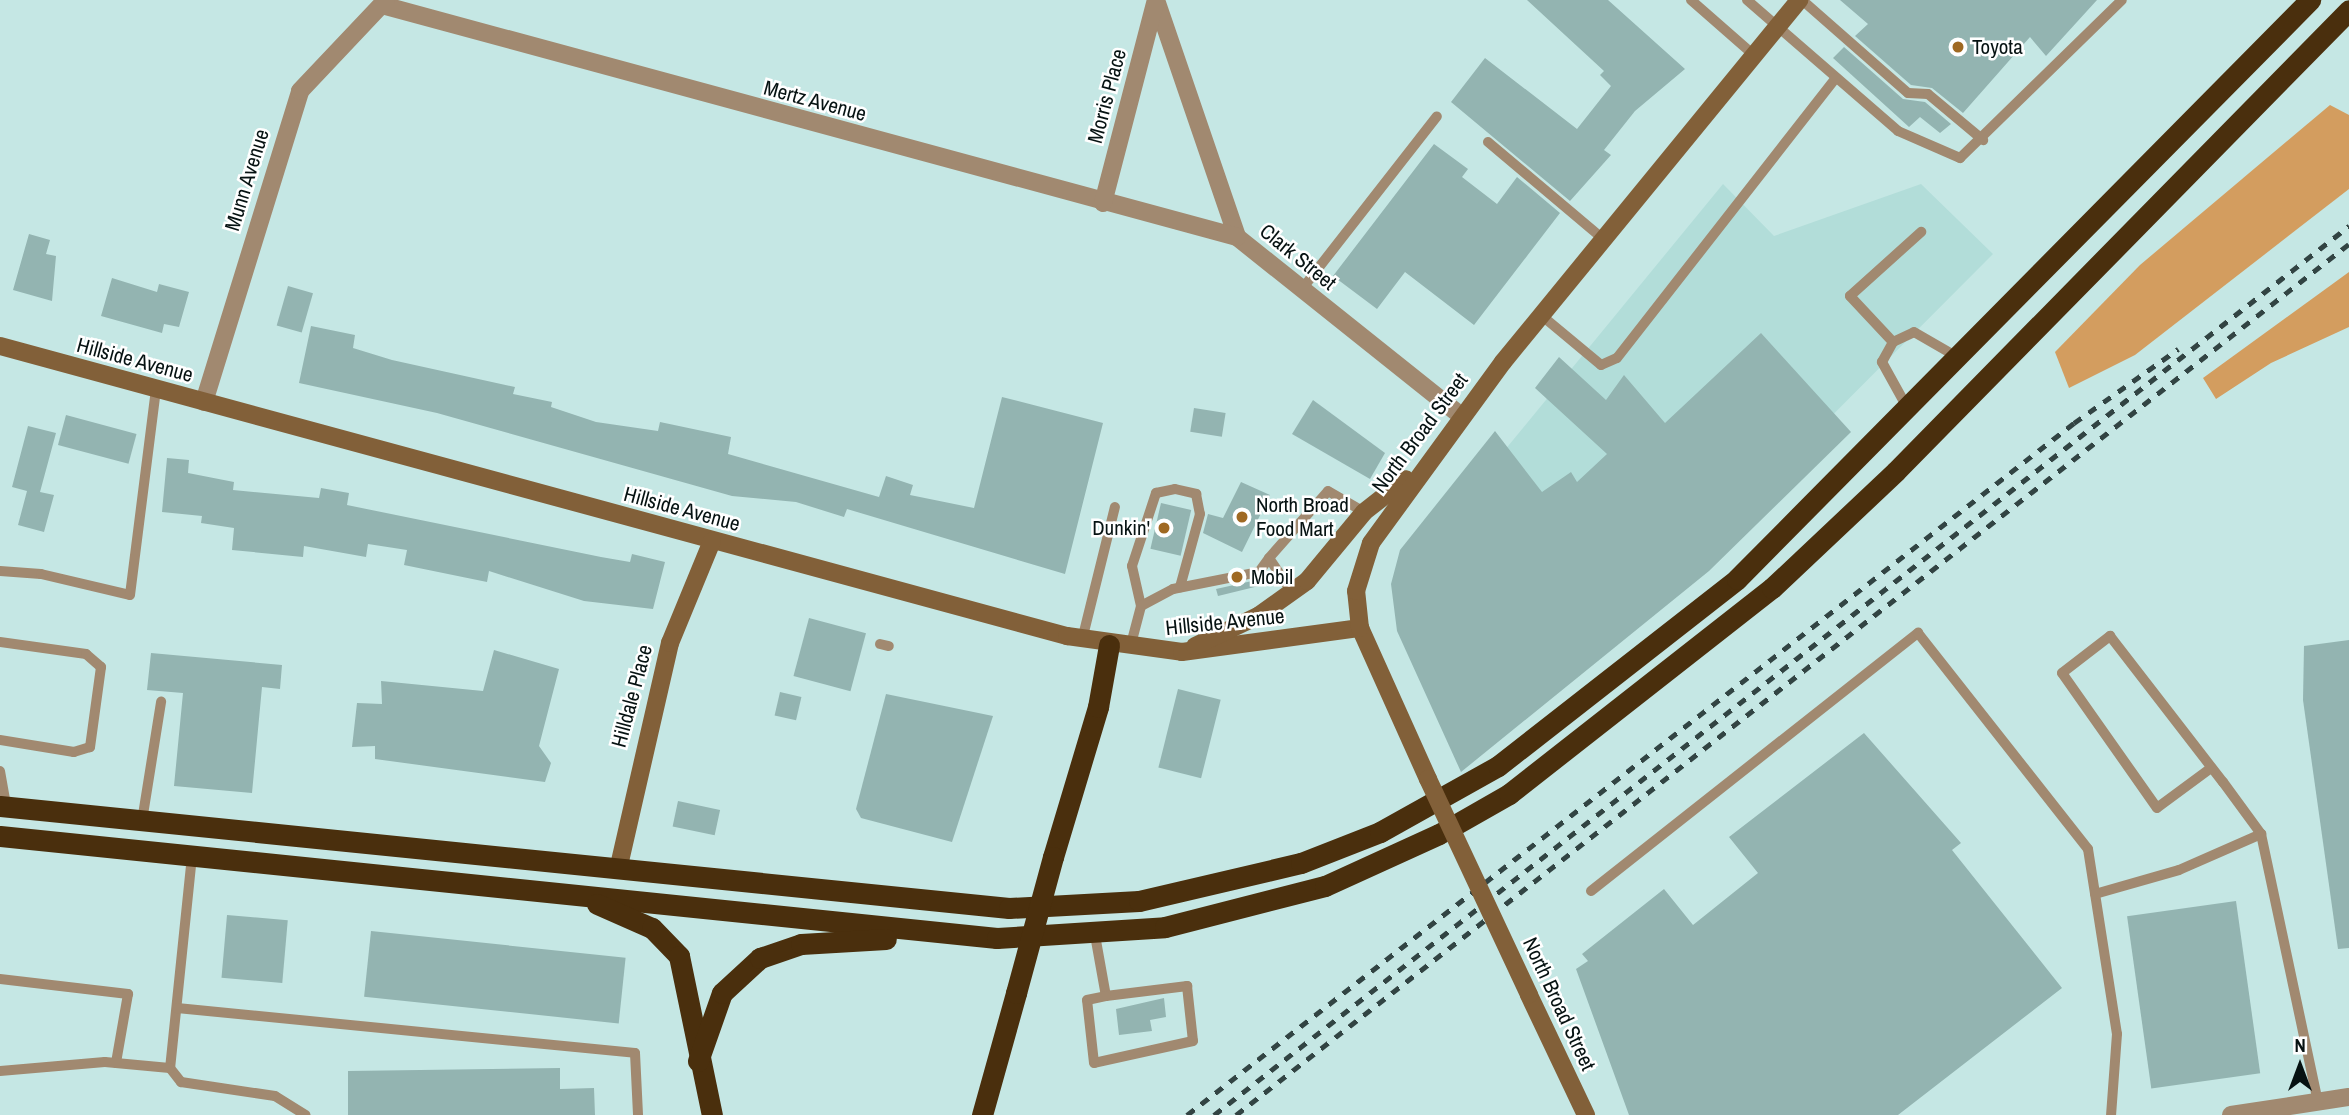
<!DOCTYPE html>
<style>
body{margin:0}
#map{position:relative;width:2349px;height:1115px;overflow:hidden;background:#c5e7e4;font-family:"Archivo Narrow",sans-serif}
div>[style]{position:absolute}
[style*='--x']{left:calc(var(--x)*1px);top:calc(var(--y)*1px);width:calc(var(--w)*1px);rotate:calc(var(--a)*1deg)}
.built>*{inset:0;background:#b2ddd9}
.forest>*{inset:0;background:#d39d5f}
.building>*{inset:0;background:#93b4b1;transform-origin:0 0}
.lane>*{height:10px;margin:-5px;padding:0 5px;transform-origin:5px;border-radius:5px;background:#a18970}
.street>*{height:18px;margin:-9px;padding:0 9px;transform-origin:9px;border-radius:9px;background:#a18970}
.secondary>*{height:18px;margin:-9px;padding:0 9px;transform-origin:9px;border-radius:9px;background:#826039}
.highway>*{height:21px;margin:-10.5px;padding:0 10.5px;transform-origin:10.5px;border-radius:10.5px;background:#4a2f0d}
.rail>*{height:5px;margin-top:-2.5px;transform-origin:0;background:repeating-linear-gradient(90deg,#324443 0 9px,transparent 0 18px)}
.secondary-bridge>*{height:18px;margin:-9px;padding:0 9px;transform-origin:9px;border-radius:9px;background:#826039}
.highway-bridge>*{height:21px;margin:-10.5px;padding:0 10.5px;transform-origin:10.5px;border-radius:10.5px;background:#4a2f0d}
.dots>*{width:19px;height:19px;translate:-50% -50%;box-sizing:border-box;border:4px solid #fff;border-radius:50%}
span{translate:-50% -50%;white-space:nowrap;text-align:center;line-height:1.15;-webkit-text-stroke:5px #fff;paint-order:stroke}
.poi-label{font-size:21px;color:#061212}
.left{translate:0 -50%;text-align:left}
.right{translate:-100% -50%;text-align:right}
.street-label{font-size:21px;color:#061212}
.north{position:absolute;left:2265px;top:1031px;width:70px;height:70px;-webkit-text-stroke:5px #fff;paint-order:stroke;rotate:0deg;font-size:19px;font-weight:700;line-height:28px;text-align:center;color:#061212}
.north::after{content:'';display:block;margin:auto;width:24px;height:32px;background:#061212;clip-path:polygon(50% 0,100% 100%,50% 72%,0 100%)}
</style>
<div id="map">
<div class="built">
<i style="clip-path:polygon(1723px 184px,1774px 236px,1921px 184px,1993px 254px,1724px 524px,1464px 729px,1486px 473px)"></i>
</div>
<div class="forest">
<i style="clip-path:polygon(2330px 105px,2349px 115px,2349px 189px,2135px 355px,2069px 388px,2055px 352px,2140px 265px)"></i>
<i style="clip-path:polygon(2349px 272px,2349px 327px,2271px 363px,2216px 399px,2203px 378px)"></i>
</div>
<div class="building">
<i style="clip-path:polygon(1527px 0,1608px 0,1685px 69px,1635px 111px,1604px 150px,1611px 155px,1570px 201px,1451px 102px,1485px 58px,1577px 129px,1611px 86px,1600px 75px,1604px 71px)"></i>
<i style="clip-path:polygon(1840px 0,2097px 0,2046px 56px,2030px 37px,1963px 113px,1932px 88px,1911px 85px,1855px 36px,1868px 24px)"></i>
<i style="clip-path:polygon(1844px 47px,1903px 99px,1925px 102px,1951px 124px,1940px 133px,1920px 117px,1909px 127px,1833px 58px)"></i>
<i style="clip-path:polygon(1434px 144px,1468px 169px,1462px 177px,1497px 204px,1517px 177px,1560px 213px,1474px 325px,1405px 272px,1377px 309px,1333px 276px)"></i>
<i style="clip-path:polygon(29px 234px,50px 240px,46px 254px,56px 256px,52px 301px,13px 290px)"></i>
<i style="clip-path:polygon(112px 278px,157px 292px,159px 284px,189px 292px,179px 327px,164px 324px,162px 333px,101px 316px)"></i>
<i style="left:288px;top:286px;width:26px;height:41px;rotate:16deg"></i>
<i style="clip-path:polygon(311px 326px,355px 335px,353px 348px,392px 360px,515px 387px,513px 394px,552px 402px,551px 407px,596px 422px,658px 431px,660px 422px,731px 437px,728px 454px,879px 497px,886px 476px,913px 485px,910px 495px,974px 508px,1002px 397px,1103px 423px,1065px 574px,847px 509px,844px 517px,796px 502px,732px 496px,437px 413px,299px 383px)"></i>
<i style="clip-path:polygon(1761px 333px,1851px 432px,1709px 571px,1461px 772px,1397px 631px,1391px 584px,1400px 550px,1495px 431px,1542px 492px,1571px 472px,1577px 482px,1607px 454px,1535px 388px,1559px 357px,1606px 400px,1624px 375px,1665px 423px)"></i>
<i style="clip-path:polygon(1313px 400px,1385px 453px,1370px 479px,1292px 434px)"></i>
<i style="left:1194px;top:408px;width:32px;height:24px;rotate:9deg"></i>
<i style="left:66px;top:415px;width:73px;height:31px;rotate:15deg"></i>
<i style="clip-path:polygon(28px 426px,56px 433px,40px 492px,54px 495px,44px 532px,18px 525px,27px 491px,12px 487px)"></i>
<i style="clip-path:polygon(167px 458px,189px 460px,188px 473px,234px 482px,233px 490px,319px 498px,321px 488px,349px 493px,347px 505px,601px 557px,630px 562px,632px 554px,665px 562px,653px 609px,584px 601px,489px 571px,487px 582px,404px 565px,407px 550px,368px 544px,366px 557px,304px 546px,303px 557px,232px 550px,234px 528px,201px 523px,202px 516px,162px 512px)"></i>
<i style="clip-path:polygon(1241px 482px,1270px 495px,1242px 552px,1203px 533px,1208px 514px,1223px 518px)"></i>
<i style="left:1161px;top:503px;width:31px;height:47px;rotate:13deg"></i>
<i style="clip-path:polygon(1261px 579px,1263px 585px,1218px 596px,1216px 589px)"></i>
<i style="left:809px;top:618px;width:59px;height:60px;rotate:15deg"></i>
<i style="clip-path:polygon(2349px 640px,2349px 948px,2338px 949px,2303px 700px,2304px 646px)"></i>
<i style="clip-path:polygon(494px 650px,559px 669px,539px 746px,551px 763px,545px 782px,375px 759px,375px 746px,352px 747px,357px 703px,382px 704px,381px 681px,483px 691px)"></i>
<i style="clip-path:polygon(151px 653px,282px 665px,280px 689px,262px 687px,252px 793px,174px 786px,183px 693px,147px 690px)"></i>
<i style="left:1178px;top:689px;width:44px;height:81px;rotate:14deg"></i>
<i style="left:780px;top:692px;width:22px;height:24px;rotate:13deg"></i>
<i style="clip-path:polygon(886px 694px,993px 716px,952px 842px,861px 818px,856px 809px)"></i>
<i style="clip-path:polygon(1864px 733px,1961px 843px,1952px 850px,2062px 988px,1898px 1115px,1629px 1115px,1576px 969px,1588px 961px,1582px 954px,1664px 889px,1693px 925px,1758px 873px,1729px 837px)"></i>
<i style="left:678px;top:801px;width:43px;height:26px;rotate:12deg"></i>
<i style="left:2236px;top:901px;width:174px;height:110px;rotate:82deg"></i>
<i style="left:227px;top:915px;width:61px;height:63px;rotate:5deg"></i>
<i style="left:371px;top:931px;width:256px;height:66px;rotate:6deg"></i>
<i style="clip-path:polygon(1164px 998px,1166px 1017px,1150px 1020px,1152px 1031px,1119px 1035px,1116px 1009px)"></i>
<i style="clip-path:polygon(560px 1068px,560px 1089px,594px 1088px,595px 1115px,348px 1115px,348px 1071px)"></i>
</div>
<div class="lane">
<i style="--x:1691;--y:0;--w:85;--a:41.2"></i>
<i style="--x:1747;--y:0;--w:200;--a:40.9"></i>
<i style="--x:1898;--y:131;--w:68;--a:23.5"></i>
<i style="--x:1960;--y:158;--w:226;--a:-44.3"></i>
<i style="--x:1802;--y:0;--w:141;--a:41.3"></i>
<i style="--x:1908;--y:93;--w:20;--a:3"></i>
<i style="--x:1928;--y:94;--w:72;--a:39.9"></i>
<i style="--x:1488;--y:142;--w:149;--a:40.1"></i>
<i style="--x:1302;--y:289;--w:219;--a:-52"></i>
<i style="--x:1541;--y:315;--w:78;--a:39.8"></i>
<i style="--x:1601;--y:365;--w:17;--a:-24"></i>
<i style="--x:1617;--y:358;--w:355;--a:-52"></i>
<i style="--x:1893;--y:342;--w:63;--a:-133.1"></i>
<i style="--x:1850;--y:296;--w:96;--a:-42"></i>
<i style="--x:1908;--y:409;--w:54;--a:-119"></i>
<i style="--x:1882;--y:362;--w:23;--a:-61"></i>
<i style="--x:1893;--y:342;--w:23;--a:-25"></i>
<i style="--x:1914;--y:332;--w:52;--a:30"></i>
<i style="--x:0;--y:571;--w:41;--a:4.2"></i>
<i style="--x:41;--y:574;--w:91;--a:13.3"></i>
<i style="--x:130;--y:595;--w:207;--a:-82.8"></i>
<i style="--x:1292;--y:592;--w:41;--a:-124.1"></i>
<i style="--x:1269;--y:558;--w:89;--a:-48.6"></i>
<i style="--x:1328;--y:491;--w:42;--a:30.3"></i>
<i style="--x:1141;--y:606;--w:41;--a:-102.7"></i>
<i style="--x:1132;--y:566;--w:77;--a:-71.8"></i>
<i style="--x:1156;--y:493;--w:19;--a:-12"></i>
<i style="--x:1175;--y:489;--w:22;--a:13"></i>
<i style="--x:1196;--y:494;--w:20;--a:79"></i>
<i style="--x:1200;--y:514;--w:76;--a:105.3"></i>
<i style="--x:1082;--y:640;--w:137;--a:-76.1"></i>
<i style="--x:0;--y:642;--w:87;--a:7.9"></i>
<i style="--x:86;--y:654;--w:20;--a:41"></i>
<i style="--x:101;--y:667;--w:81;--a:97.8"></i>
<i style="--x:90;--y:747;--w:17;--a:163"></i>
<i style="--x:74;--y:752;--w:75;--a:-170.8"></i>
<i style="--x:880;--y:644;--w:9;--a:13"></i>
<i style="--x:1130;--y:648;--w:43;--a:-75.3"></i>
<i style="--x:1141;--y:606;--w:36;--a:-28"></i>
<i style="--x:1173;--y:589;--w:88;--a:-11.2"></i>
<i style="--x:1259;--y:572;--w:17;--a:-54"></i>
<i style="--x:2211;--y:768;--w:67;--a:143.5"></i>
<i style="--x:2157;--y:808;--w:165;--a:-125.1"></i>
<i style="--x:2062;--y:673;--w:61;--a:-37.6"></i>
<i style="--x:2110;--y:636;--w:185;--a:52.3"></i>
<i style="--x:2223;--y:782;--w:64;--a:53.8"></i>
<i style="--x:0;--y:771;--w:36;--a:80"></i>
<i style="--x:142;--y:821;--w:121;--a:-80.9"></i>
<i style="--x:192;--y:856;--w:213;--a:95.9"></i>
<i style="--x:170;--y:1068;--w:18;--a:52"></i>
<i style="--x:181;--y:1082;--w:95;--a:8.5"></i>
<i style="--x:275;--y:1096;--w:36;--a:32"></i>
<i style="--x:1591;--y:891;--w:417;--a:-38.3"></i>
<i style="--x:1918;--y:633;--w:275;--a:51.8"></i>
<i style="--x:2088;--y:849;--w:187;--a:81.1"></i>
<i style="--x:2117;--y:1034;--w:81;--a:94.2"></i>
<i style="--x:2095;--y:894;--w:87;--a:-15.9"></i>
<i style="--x:2179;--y:870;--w:90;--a:-23.7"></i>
<i style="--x:2261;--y:834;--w:274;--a:78"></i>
<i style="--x:1095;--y:935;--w:62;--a:79.8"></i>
<i style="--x:1106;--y:996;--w:82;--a:-7"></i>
<i style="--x:1187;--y:986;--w:55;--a:83.8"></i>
<i style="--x:1193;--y:1041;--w:101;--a:167.5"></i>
<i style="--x:1094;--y:1063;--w:63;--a:-96.3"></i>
<i style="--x:1087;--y:1000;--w:19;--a:-12"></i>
<i style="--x:0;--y:979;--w:129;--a:6.7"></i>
<i style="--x:128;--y:994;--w:70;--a:99.9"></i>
<i style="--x:177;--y:1008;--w:460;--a:5.6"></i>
<i style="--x:635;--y:1053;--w:62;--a:87.2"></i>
<i style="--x:0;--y:1071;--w:105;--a:-4.9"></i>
<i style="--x:105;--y:1062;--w:65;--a:5.3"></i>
</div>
<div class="street">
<i style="--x:1156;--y:0;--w:250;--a:71.1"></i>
<i style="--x:1237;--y:237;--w:287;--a:38.6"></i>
<i style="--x:382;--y:5;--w:886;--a:15.18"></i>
<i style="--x:1103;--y:203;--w:210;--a:-75.4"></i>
<i style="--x:204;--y:402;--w:325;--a:-72.8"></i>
<i style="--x:300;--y:91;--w:125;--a:-46.6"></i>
<i style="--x:2231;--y:1115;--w:119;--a:-8.7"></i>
</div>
<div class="secondary">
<i style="--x:0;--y:346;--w:1106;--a:15.21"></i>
<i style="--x:1067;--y:636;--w:116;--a:7.9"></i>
<i style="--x:1182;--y:652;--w:180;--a:-7.7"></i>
<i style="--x:1195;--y:646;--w:70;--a:-25.5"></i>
<i style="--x:1258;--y:616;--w:60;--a:-35.5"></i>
<i style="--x:1307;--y:581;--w:89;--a:-50.4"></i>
<i style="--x:1364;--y:512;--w:53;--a:-38.2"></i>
<i style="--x:1428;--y:779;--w:166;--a:-114.2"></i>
<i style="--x:1360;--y:628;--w:37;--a:-96"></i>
<i style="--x:1356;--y:591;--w:50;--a:-72.6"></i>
<i style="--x:1371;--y:543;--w:224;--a:-53.9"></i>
<i style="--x:1503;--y:362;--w:468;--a:-50.7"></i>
<i style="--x:618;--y:870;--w:233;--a:-77.1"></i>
<i style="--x:670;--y:643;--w:110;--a:-67.6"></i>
<i style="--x:1529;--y:995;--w:133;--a:64.6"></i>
</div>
<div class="highway">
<i style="--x:0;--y:806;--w:1014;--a:5.77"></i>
<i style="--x:1009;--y:908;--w:130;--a:-3.1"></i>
<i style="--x:1139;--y:901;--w:166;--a:-13.2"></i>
<i style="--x:1301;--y:863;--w:85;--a:-21.4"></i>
<i style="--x:1380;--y:832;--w:135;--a:-29.2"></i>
<i style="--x:1498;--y:766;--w:303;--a:-38"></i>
<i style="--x:1737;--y:579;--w:815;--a:-45.3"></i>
<i style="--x:0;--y:836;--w:1002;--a:5.84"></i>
<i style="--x:997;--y:938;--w:168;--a:-3.7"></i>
<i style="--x:1165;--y:927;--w:165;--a:-14.4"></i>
<i style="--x:1325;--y:886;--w:125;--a:-24.5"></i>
<i style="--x:1439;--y:834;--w:81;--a:-29.7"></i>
<i style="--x:1509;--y:794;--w:334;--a:-38.1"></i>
<i style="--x:1772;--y:588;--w:170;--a:-43.3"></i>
<i style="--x:1896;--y:471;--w:646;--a:-45.5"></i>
<i style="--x:1053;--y:857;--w:157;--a:-73.3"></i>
<i style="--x:1098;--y:707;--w:63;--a:-79.9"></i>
<i style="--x:597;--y:904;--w:60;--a:23.6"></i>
<i style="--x:652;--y:928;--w:39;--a:46"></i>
<i style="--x:679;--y:956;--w:162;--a:78.3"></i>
<i style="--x:698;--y:1061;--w:72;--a:-70.6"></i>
<i style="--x:722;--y:993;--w:52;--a:-42.6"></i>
<i style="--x:760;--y:958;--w:43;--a:-18.9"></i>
<i style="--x:801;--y:944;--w:85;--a:-3.4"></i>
<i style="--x:982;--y:1115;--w:127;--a:-74.4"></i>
</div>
<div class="rail">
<i style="--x:1187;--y:1115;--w:1125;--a:-37.96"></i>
<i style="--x:2074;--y:423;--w:128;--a:-35.4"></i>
<i style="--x:1214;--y:1115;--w:1442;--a:-38.07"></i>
<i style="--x:1236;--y:1115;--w:1413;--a:-38.05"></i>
</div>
<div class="secondary-bridge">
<i style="--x:1428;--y:779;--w:238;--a:64.9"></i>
</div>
<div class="highway-bridge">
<i style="--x:1016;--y:993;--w:141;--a:-74.8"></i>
</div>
<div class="dots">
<i style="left:1958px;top:47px;background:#9f6922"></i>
<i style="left:1242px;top:517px;background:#9f6922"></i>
<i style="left:1164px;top:528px;background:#9f6922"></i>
<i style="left:1237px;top:577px;background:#9f6922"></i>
</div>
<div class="poi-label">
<span class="left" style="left:1972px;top:47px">Toyota</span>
<span class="left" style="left:1256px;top:517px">North Broad<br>Food Mart</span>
<span class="right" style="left:1150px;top:528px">Dunkin'</span>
<span class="left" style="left:1251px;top:577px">Mobil</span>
</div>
<div class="street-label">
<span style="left:1107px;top:96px;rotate:-75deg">Morris Place</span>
<span style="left:815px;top:101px;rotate:15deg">Mertz Avenue</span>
<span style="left:247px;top:180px;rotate:-73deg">Munn Avenue</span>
<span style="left:1298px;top:257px;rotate:39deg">Clark Street</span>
<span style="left:135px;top:360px;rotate:15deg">Hillside Avenue</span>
<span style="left:1420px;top:433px;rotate:-53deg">North Broad Street</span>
<span style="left:682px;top:509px;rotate:15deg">Hillside Avenue</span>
<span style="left:1225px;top:622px;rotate:-6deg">Hillside Avenue</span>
<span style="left:632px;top:696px;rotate:-75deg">Hilldale Place</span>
<span style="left:1559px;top:1004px;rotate:65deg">North Broad Street</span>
</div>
<div class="north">N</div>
</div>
